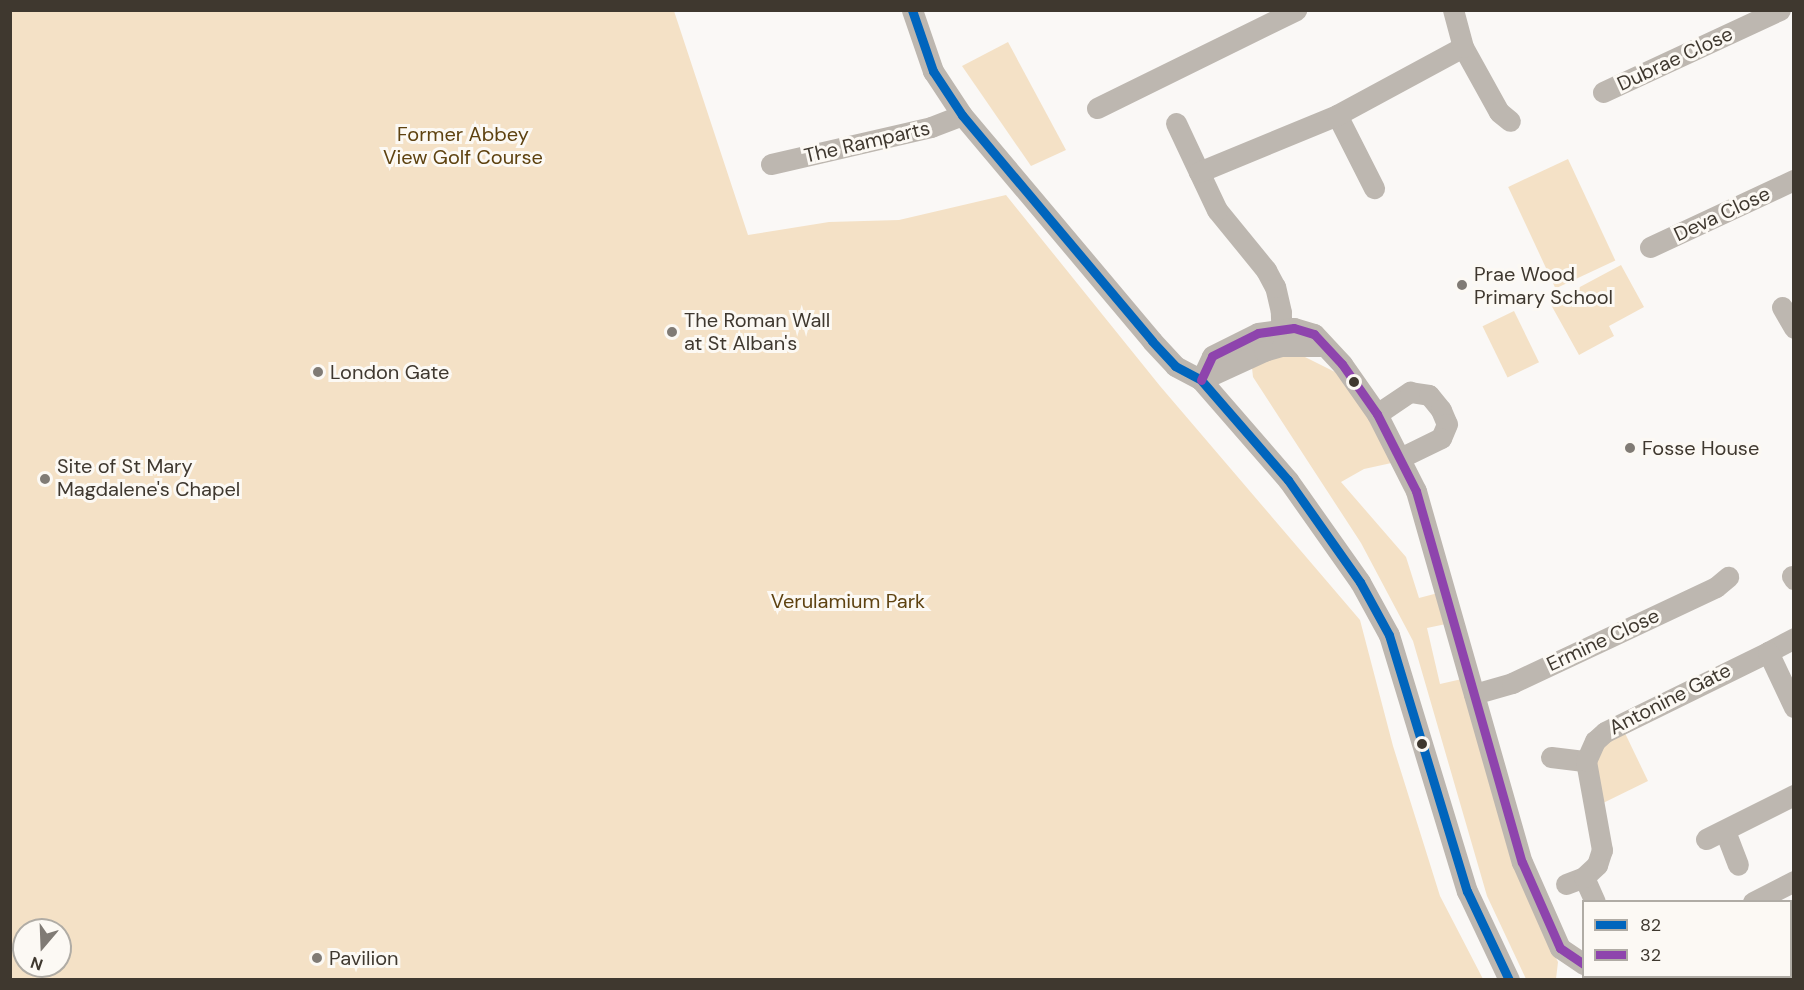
<!DOCTYPE html>
<style>
body{margin:0}
#map{position:relative;width:1804px;height:990px;overflow:hidden;background:#faf8f6;font-family:"DM Sans",sans-serif}
div>[style]{position:absolute}
[style*='--x']{left:calc(var(--x)*1px);top:calc(var(--y)*1px);width:calc(var(--w)*1px);rotate:calc(var(--a)*1deg)}
.green>*{inset:0;background:#f4e1c6;transform-origin:0 0}
.minor>*{height:21px;margin:-10.5px;padding:0 10.5px;transform-origin:10.5px;border-radius:10.5px;background:#bdb7b0}
.bus-1>*{height:9px;margin:-4.5px;padding:0 4.5px;transform-origin:4.5px;border-radius:4.5px;background:#0065bd}
.bus-2>*{height:9px;margin:-4.5px;padding:0 4.5px;transform-origin:4.5px;border-radius:4.5px;background:#8e44ad}
.dots>*{width:16px;height:16px;translate:-50% -50%;box-sizing:border-box;border:3px solid #fcf9f4;border-radius:50%}
span{translate:-50% -50%;white-space:nowrap;text-align:center;line-height:1.15;-webkit-text-stroke:6px #fcf9f4;paint-order:stroke}
.street-label{font-size:20px;color:#3f382f}
.park-label{font-size:20px;color:#5e4210}
.poi-label{font-size:20px;color:#3f382f}
.left{translate:0 -50%;text-align:left}
.frame{position:absolute;inset:0;border:12px solid #3f382f;pointer-events:none}
.legend{position:absolute;left:1582px;top:900px;width:210px;height:78px;box-sizing:border-box;background:#fcf9f4;border:2px solid #b0aca5;margin:0;padding:8px 10px;list-style:none;font-size:18px;color:#3f382f}
.legend li{display:flex;align-items:center;gap:12px;height:30px}
.legend b{width:30px;border:2px solid #b0aca5}
.north{position:absolute;left:12px;top:918px;width:60px;height:60px;box-sizing:border-box;background:#fcf9f4;border:2px solid #b0aca5;border-radius:50%;rotate:199deg;font-size:16px;font-weight:700;line-height:24px;text-align:center;color:#3f382f}
.north::after{content:'';display:block;margin:auto;width:21px;height:27px;background:#807b75;clip-path:polygon(50% 0,100% 100%,50% 72%,0 100%)}
</style>
<div id="map">
<div class="green">
<i style="clip-path:polygon(evenodd,10px 11px,674px 11px,748px 235px,829px 222px,899px 220px,1006px 195px,1160px 386px,1360px 620px,1393px 746px,1440px 896px,1483px 979px,11px 979px,10px 11px,24px 930px,60px 930px,60px 966px,24px 966px,24px 930px)"></i>
<i style="clip-path:polygon(1008px 42px,1066px 150px,1031px 166px,962px 66px)"></i>
<i style="left:1568px;top:159px;width:112px;height:66px;rotate:65deg"></i>
<i style="clip-path:polygon(1621px 265px,1644px 307px,1609px 326px,1614px 336px,1579px 355px,1550px 303px)"></i>
<i style="left:1514px;top:311px;width:57px;height:35px;rotate:64deg"></i>
<i style="clip-path:polygon(1281px 353px,1299px 354px,1335px 372px,1350px 388px,1396px 462px,1364px 469px,1341px 482px,1406px 557px,1419px 598px,1438px 593px,1446px 624px,1427px 628px,1440px 684px,1462px 679px,1537px 920px,1558px 962px,1556px 979px,1526px 979px,1487px 896px,1413px 641px,1361px 543px,1253px 377px,1252px 368px)"></i>
<i style="clip-path:polygon(1623px 729px,1648px 781px,1599px 805px,1595px 754px)"></i>
</div>
<div class="minor">
<i style="--x:912;--y:10;--w:65;--a:71"></i>
<i style="--x:933;--y:71;--w:53;--a:56.6"></i>
<i style="--x:962;--y:115;--w:295;--a:49.9"></i>
<i style="--x:1152;--y:341;--w:34;--a:47"></i>
<i style="--x:1175;--y:366;--w:30;--a:28"></i>
<i style="--x:1201;--y:380;--w:133;--a:49"></i>
<i style="--x:1288;--y:480;--w:125;--a:54.8"></i>
<i style="--x:1360;--y:582;--w:60;--a:61.3"></i>
<i style="--x:1389;--y:635;--w:268;--a:73.1"></i>
<i style="--x:1467;--y:891;--w:98;--a:64.7"></i>
<i style="--x:1463;--y:47;--w:74;--a:61"></i>
<i style="--x:1499;--y:112;--w:14;--a:39"></i>
<i style="--x:1603;--y:92;--w:195;--a:-24.9"></i>
<i style="--x:1097;--y:108;--w:222;--a:-26.2"></i>
<i style="--x:1337;--y:115;--w:82;--a:63.1"></i>
<i style="--x:1176;--y:123;--w:54;--a:64.9"></i>
<i style="--x:771;--y:164;--w:164;--a:-13"></i>
<i style="--x:931;--y:127;--w:33;--a:-21"></i>
<i style="--x:1650;--y:247;--w:159;--a:-25"></i>
<i style="--x:1782;--y:307;--w:24;--a:60"></i>
<i style="--x:1282;--y:346;--w:34;--a:-92"></i>
<i style="--x:1281;--y:312;--w:26;--a:-103"></i>
<i style="--x:1275;--y:287;--w:19;--a:-118"></i>
<i style="--x:1266;--y:270;--w:77;--a:-129.2"></i>
<i style="--x:1217;--y:210;--w:42;--a:-115.3"></i>
<i style="--x:1199;--y:172;--w:149;--a:-22.4"></i>
<i style="--x:1337;--y:115;--w:143;--a:-28.4"></i>
<i style="--x:1463;--y:47;--w:38;--a:-105"></i>
<i style="--x:1201;--y:380;--w:26;--a:-65"></i>
<i style="--x:1212;--y:356;--w:51;--a:-26.6"></i>
<i style="--x:1258;--y:333;--w:36;--a:-8"></i>
<i style="--x:1294;--y:328;--w:21;--a:17"></i>
<i style="--x:1314;--y:334;--w:41;--a:47"></i>
<i style="--x:1342;--y:364;--w:61;--a:55"></i>
<i style="--x:1377;--y:414;--w:86;--a:63.1"></i>
<i style="--x:1416;--y:491;--w:386;--a:74.1"></i>
<i style="--x:1522;--y:862;--w:94;--a:66.2"></i>
<i style="--x:1560;--y:948;--w:29;--a:34"></i>
<i style="--x:1201;--y:380;--w:69;--a:-24.7"></i>
<i style="--x:1264;--y:351;--w:19;--a:-16"></i>
<i style="--x:1282;--y:346;--w:42;--a:0"></i>
<i style="--x:1377;--y:414;--w:40;--a:-34"></i>
<i style="--x:1410;--y:392;--w:19;--a:9"></i>
<i style="--x:1429;--y:395;--w:19;--a:51"></i>
<i style="--x:1441;--y:410;--w:15;--a:67"></i>
<i style="--x:1447;--y:424;--w:15;--a:113"></i>
<i style="--x:1441;--y:438;--w:43;--a:154"></i>
<i style="--x:1792;--y:576;--w:4;--a:56"></i>
<i style="--x:1768;--y:652;--w:30;--a:-28"></i>
<i style="--x:1474;--y:694;--w:40;--a:-16"></i>
<i style="--x:1512;--y:683;--w:225;--a:-25.2"></i>
<i style="--x:1716;--y:587;--w:16;--a:-40"></i>
<i style="--x:1551;--y:757;--w:35;--a:7"></i>
<i style="--x:1725;--y:831;--w:36;--a:69"></i>
<i style="--x:1706;--y:839;--w:98;--a:-26.6"></i>
<i style="--x:1566;--y:884;--w:19;--a:-21"></i>
<i style="--x:1595;--y:902;--w:27;--a:-114"></i>
<i style="--x:1584;--y:877;--w:18;--a:-43"></i>
<i style="--x:1597;--y:865;--w:16;--a:-72"></i>
<i style="--x:1602;--y:850;--w:90;--a:-100.2"></i>
<i style="--x:1586;--y:761;--w:22;--a:-66"></i>
<i style="--x:1595;--y:741;--w:13;--a:-42"></i>
<i style="--x:1605;--y:732;--w:182;--a:-26.1"></i>
<i style="--x:1768;--y:652;--w:61;--a:64.7"></i>
<i style="--x:1753;--y:902;--w:46;--a:-27.1"></i>
<i style="--x:1783;--y:976;--w:4;--a:63"></i>
</div>
<div class="bus-1">
<i style="--x:912;--y:10;--w:65;--a:71"></i>
<i style="--x:933;--y:71;--w:53;--a:56.6"></i>
<i style="--x:962;--y:115;--w:295;--a:49.9"></i>
<i style="--x:1152;--y:341;--w:34;--a:47"></i>
<i style="--x:1175;--y:366;--w:30;--a:28"></i>
<i style="--x:1201;--y:380;--w:133;--a:49"></i>
<i style="--x:1288;--y:480;--w:125;--a:54.8"></i>
<i style="--x:1360;--y:582;--w:60;--a:61.3"></i>
<i style="--x:1389;--y:635;--w:268;--a:73.1"></i>
<i style="--x:1467;--y:891;--w:98;--a:64.7"></i>
</div>
<div class="bus-2">
<i style="--x:1201;--y:380;--w:26;--a:-65"></i>
<i style="--x:1212;--y:356;--w:51;--a:-26.6"></i>
<i style="--x:1258;--y:333;--w:36;--a:-8"></i>
<i style="--x:1294;--y:328;--w:21;--a:17"></i>
<i style="--x:1314;--y:334;--w:41;--a:47"></i>
<i style="--x:1342;--y:364;--w:61;--a:55"></i>
<i style="--x:1377;--y:414;--w:86;--a:63.1"></i>
<i style="--x:1416;--y:491;--w:386;--a:74.1"></i>
<i style="--x:1522;--y:862;--w:94;--a:66.2"></i>
<i style="--x:1560;--y:948;--w:29;--a:34"></i>
</div>
<div class="dots">
<i style="left:1462px;top:285px;background:#807b75"></i>
<i style="left:672px;top:332px;background:#807b75"></i>
<i style="left:318px;top:372px;background:#807b75"></i>
<i style="left:1354px;top:382px;background:#3f382f"></i>
<i style="left:1630px;top:448px;background:#807b75"></i>
<i style="left:45px;top:479px;background:#807b75"></i>
<i style="left:1422px;top:744px;background:#3f382f"></i>
<i style="left:317px;top:958px;background:#807b75"></i>
</div>
<div class="street-label">
<span style="left:1675px;top:59px;rotate:-25deg">Dubrae Close</span>
<span style="left:867px;top:142px;rotate:-13deg">The Ramparts</span>
<span style="left:1722px;top:214px;rotate:-25deg">Deva Close</span>
<span style="left:1603px;top:640px;rotate:-25deg">Ermine Close</span>
<span style="left:1670px;top:699px;rotate:-27deg">Antonine Gate</span>
</div>
<div class="park-label">
<span style="left:463px;top:146px">Former Abbey<br>View Golf Course</span>
<span style="left:848px;top:601px">Verulamium Park</span>
</div>
<div class="poi-label">
<span class="left" style="left:1474px;top:286px">Prae Wood<br>Primary School</span>
<span class="left" style="left:684px;top:332px">The Roman Wall<br>at St Alban's</span>
<span class="left" style="left:330px;top:372px">London Gate</span>
<span class="left" style="left:1642px;top:448px">Fosse House</span>
<span class="left" style="left:57px;top:478px">Site of St Mary<br>Magdalene's Chapel</span>
<span class="left" style="left:329px;top:958px">Pavilion</span>
</div>
<div class="frame"></div>
<ul class="legend">
<li><b style="height:8px;background:#0065bd"></b>82</li>
<li><b style="height:8px;background:#8e44ad"></b>32</li>
</ul>
<div class="north">N</div>
</div>
